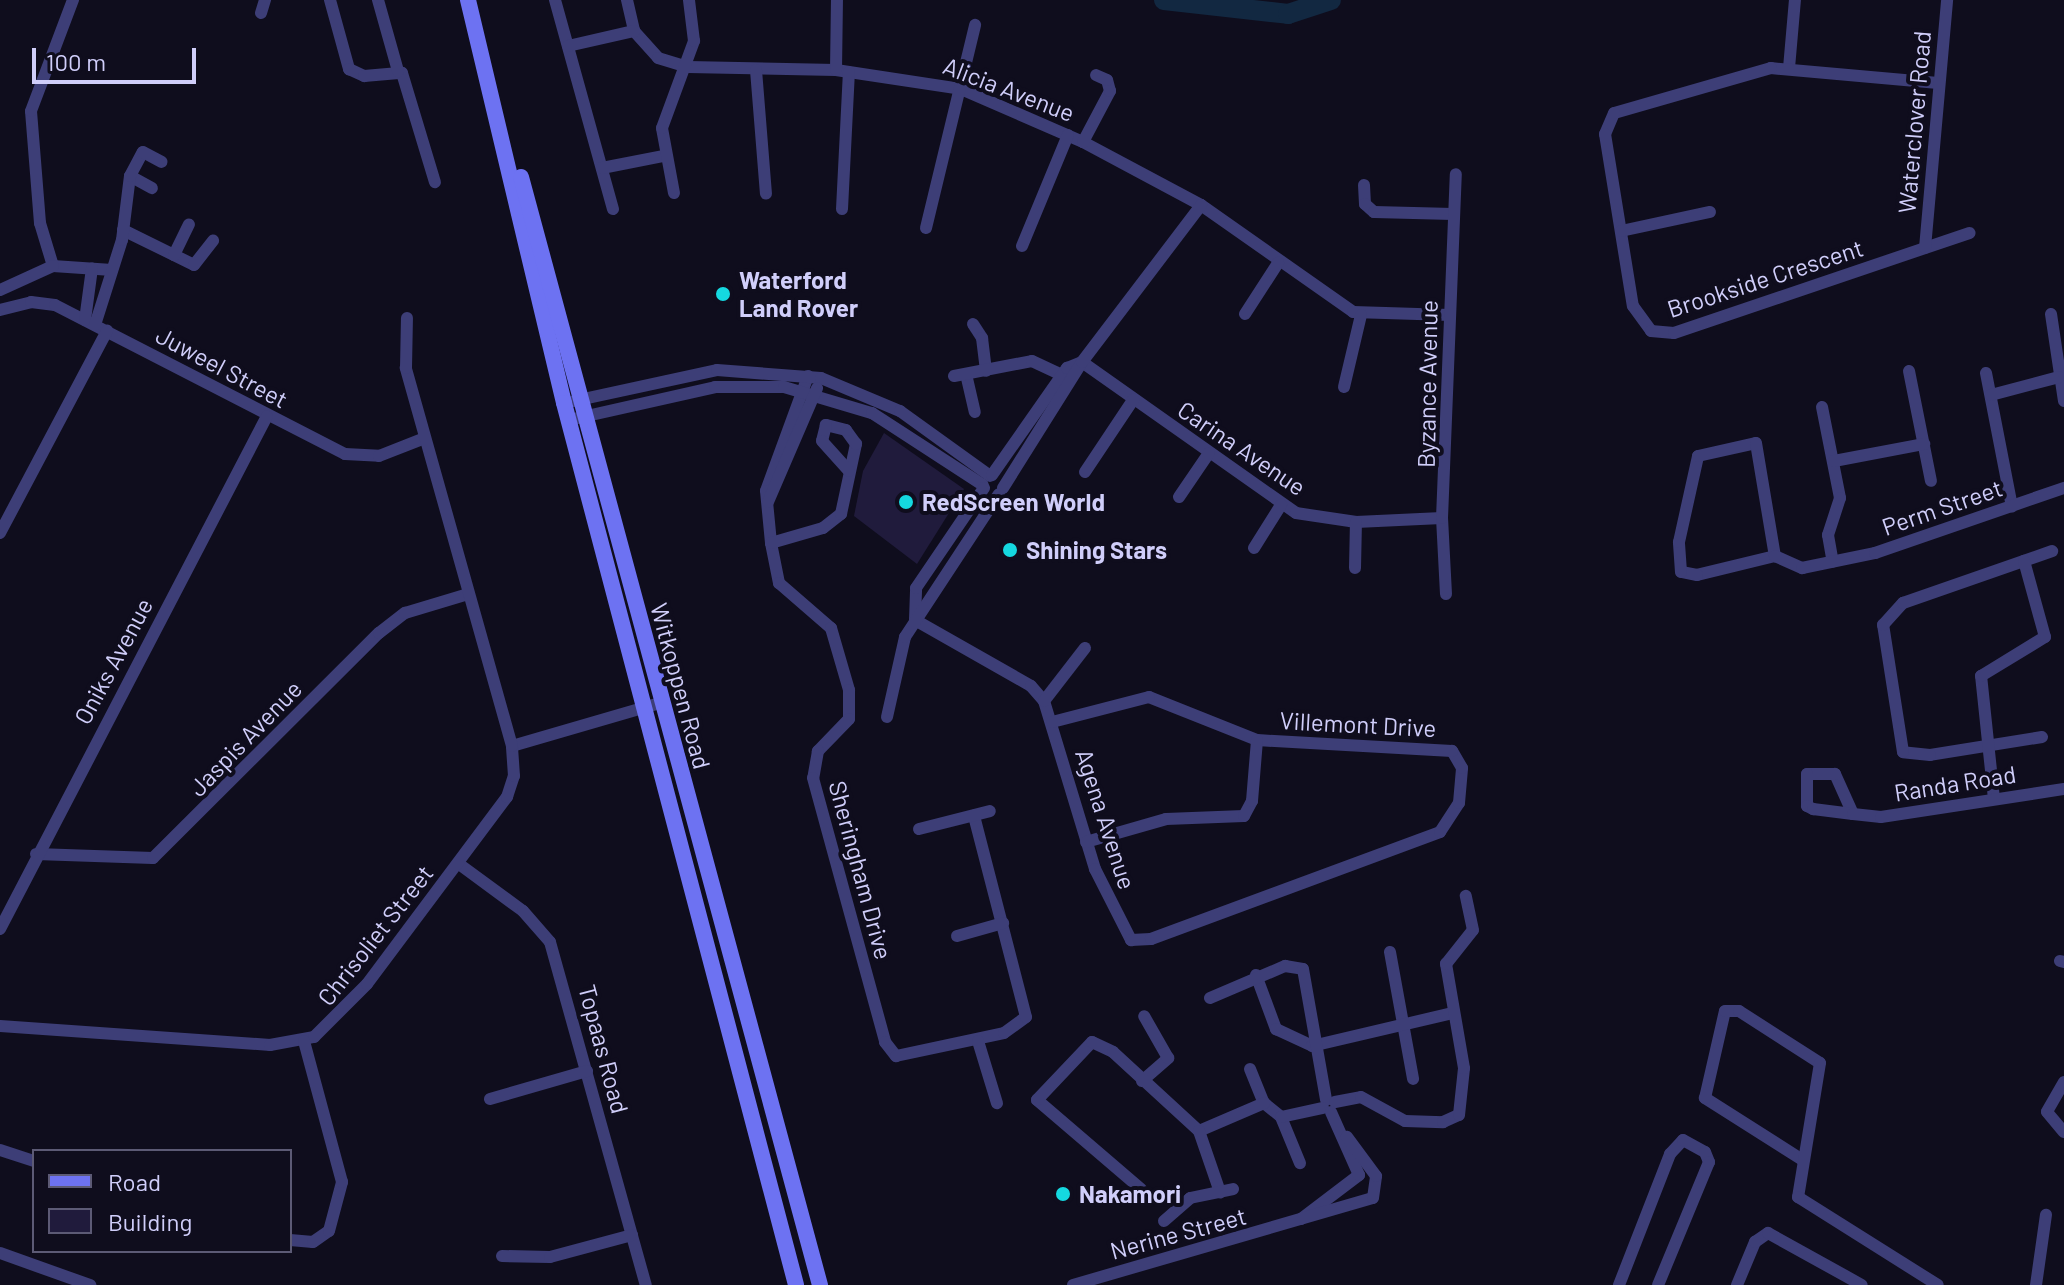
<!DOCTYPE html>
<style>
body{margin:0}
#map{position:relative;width:2064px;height:1285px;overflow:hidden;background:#0f0d1d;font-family:Barlow,sans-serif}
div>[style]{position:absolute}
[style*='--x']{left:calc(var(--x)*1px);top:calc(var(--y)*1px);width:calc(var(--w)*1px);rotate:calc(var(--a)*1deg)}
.river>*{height:20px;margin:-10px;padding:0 10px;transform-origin:10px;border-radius:10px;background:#122841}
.building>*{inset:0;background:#201b3c}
.minor>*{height:12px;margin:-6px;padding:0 6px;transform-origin:6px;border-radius:6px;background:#3d3e77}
.secondary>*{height:16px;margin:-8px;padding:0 8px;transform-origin:8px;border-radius:8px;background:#6d72f2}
.dots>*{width:22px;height:22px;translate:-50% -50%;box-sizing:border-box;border:4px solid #0f0d1d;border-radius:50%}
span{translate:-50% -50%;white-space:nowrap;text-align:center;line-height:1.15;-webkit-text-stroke:8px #0f0d1d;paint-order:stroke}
.street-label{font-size:24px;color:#d0cefa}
.poi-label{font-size:24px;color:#d0cefa;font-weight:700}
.left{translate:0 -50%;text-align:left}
.legend{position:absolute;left:32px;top:1149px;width:260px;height:104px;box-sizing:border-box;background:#0f0d1d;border:2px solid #5c5a75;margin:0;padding:10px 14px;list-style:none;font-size:24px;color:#d0cefa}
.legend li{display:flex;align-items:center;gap:16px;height:40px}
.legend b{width:40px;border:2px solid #5c5a75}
.scale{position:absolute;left:32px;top:48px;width:164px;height:36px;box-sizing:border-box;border:4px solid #d0cefa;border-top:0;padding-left:10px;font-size:24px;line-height:28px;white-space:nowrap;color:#d0cefa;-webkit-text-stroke:6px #0f0d1d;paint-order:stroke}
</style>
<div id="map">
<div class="river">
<i style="--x:1164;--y:0;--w:125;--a:6.4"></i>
<i style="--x:1288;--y:14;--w:45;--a:-18"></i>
</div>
<div class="building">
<i style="clip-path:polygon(884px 433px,964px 489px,917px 564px,854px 516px,863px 471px)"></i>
</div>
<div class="minor">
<i style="--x:330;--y:0;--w:72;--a:74.6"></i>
<i style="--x:349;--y:69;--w:17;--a:25"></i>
<i style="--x:364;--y:76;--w:38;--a:-5"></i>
<i style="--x:402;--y:73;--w:114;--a:73.2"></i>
<i style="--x:378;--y:0;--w:74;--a:74.3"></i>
<i style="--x:555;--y:0;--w:217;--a:74.5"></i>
<i style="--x:627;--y:0;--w:32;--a:77"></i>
<i style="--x:634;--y:31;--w:36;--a:48"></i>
<i style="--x:658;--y:58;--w:31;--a:17"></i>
<i style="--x:688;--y:67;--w:148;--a:1.2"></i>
<i style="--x:836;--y:70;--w:126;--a:8.6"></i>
<i style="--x:961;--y:89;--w:133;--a:23.5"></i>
<i style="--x:1083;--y:142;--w:134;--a:28.1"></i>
<i style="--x:1201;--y:205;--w:186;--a:35.1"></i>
<i style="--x:1353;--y:312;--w:97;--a:1.8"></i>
<i style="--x:261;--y:13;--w:14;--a:-73"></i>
<i style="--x:568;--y:46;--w:68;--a:-12.8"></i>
<i style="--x:1789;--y:68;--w:68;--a:-85"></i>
<i style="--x:756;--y:70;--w:124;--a:85.4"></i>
<i style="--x:836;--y:70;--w:70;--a:-89.2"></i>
<i style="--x:1938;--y:83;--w:168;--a:-174.9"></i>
<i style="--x:1771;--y:68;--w:163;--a:164"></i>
<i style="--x:1614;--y:113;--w:23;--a:113"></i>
<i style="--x:1605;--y:134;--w:174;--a:80.8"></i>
<i style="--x:1633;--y:306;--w:31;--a:54"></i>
<i style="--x:1651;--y:331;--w:23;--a:5"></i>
<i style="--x:1674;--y:333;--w:312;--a:-18.7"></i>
<i style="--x:1083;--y:142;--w:58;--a:-62.1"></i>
<i style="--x:1110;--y:91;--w:11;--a:-105"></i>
<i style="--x:1107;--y:80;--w:12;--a:-156"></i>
<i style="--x:602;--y:168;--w:63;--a:-11"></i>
<i style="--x:130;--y:176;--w:25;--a:29"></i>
<i style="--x:1364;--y:185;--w:19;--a:87"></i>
<i style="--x:1365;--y:204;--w:12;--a:42"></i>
<i style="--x:1374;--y:212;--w:79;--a:1.5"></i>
<i style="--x:674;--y:193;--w:66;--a:-100.5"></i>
<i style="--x:662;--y:128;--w:93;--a:-69.8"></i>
<i style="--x:694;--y:41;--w:41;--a:-97"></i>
<i style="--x:842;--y:209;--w:137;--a:-87.1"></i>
<i style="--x:926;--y:228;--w:209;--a:-76.4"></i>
<i style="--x:123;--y:230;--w:79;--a:26.2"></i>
<i style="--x:194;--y:265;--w:31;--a:-52"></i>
<i style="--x:1621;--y:231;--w:91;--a:-12.1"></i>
<i style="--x:1022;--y:246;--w:120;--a:-67.5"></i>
<i style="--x:1925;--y:248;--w:249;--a:-84.9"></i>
<i style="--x:174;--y:255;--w:34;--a:-64"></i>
<i style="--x:53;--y:266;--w:45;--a:-106.8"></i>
<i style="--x:40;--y:223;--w:112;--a:-94.6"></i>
<i style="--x:31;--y:111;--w:119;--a:-69.3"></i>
<i style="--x:53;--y:266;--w:59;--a:3.9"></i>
<i style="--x:0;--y:290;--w:58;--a:-24.4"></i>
<i style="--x:0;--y:310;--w:32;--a:-14"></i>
<i style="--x:31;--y:302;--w:24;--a:7"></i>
<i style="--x:55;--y:305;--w:326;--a:27.2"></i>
<i style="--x:345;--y:454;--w:34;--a:3"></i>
<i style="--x:379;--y:456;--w:49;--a:-21.4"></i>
<i style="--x:1245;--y:314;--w:61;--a:-57.1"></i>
<i style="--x:2051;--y:314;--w:88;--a:81.5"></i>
<i style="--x:85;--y:320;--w:52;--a:-82.3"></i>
<i style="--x:973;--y:324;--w:17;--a:57"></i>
<i style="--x:982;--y:338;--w:33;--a:83"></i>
<i style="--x:95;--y:325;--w:89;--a:-72.4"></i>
<i style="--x:122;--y:240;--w:64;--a:-82.9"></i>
<i style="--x:130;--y:176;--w:27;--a:-62"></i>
<i style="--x:143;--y:152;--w:21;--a:28"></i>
<i style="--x:1082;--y:362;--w:262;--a:35.2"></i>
<i style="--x:1296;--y:513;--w:61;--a:8.5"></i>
<i style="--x:1356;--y:522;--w:86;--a:-2.7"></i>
<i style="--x:1909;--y:371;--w:112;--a:78.7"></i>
<i style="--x:1986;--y:373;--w:136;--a:79"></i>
<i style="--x:966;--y:374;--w:39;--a:77"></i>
<i style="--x:808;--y:376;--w:122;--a:110.1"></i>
<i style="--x:766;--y:491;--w:52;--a:84.5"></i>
<i style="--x:771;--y:543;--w:41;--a:78.7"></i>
<i style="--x:779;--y:583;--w:69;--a:40.9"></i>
<i style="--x:831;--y:628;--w:65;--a:73.8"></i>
<i style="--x:849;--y:690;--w:29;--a:90"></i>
<i style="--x:849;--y:719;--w:45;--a:134.1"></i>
<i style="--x:818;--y:751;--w:27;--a:100"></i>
<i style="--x:813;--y:778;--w:274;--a:74.7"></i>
<i style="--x:885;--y:1042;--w:18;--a:52"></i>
<i style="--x:896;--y:1056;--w:110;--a:-12"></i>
<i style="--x:1004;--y:1033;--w:27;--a:-36"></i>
<i style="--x:1026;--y:1017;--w:208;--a:-104.5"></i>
<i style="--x:954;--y:376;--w:79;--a:-10.9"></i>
<i style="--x:1032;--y:361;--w:33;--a:25"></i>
<i style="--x:1344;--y:387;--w:74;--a:-76.7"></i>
<i style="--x:1991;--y:395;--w:70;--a:-14.8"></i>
<i style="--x:574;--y:401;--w:146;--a:-12.2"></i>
<i style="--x:717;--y:370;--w:104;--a:4.4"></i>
<i style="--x:821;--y:378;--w:86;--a:22.7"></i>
<i style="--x:900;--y:411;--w:111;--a:35.8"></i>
<i style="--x:1822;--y:407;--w:93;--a:78.8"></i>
<i style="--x:1840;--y:498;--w:39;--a:108"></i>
<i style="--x:1828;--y:535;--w:27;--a:80"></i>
<i style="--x:569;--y:420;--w:150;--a:-12.7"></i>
<i style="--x:715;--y:387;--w:69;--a:0"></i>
<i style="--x:784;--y:387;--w:92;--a:16.5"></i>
<i style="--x:872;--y:413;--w:132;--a:33"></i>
<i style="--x:1834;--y:461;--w:92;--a:-10.7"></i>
<i style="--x:1085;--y:472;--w:87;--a:-56.3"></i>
<i style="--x:992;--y:475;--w:131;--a:-55"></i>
<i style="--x:1067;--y:368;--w:16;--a:-22"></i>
<i style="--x:1003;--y:488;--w:149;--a:-57.9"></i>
<i style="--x:1082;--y:362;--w:197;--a:-52.8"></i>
<i style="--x:1179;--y:497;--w:53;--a:-55.7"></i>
<i style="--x:768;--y:502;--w:124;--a:-66.7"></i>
<i style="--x:0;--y:533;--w:229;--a:-62.1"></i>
<i style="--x:771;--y:543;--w:54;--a:-16.1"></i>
<i style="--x:823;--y:528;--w:23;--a:-38"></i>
<i style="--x:841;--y:514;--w:72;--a:-77.9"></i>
<i style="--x:856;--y:444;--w:17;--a:-126"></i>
<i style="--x:846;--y:430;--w:21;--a:-166"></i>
<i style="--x:826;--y:425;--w:16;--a:104"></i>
<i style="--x:822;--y:441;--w:40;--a:48"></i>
<i style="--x:1254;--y:548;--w:51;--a:-57.9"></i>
<i style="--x:1775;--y:556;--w:80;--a:166.3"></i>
<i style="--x:1697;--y:575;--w:16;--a:-169"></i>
<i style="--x:1681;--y:572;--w:30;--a:-94"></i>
<i style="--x:1679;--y:542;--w:88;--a:-77.5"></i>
<i style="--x:1698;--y:456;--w:59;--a:-12.6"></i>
<i style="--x:1756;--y:443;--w:115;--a:80.5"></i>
<i style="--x:1775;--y:556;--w:30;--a:24"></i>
<i style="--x:1802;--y:568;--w:75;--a:-11.6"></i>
<i style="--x:1875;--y:553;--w:200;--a:-19"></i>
<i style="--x:1355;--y:568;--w:46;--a:-88.8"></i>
<i style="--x:1446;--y:594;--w:76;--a:-93"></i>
<i style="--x:1442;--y:518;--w:344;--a:-87.7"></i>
<i style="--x:915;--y:620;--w:133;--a:29.6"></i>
<i style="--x:1031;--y:686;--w:20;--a:49"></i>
<i style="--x:1044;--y:701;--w:176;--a:73.1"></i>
<i style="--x:1095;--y:869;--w:80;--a:63.1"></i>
<i style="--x:1131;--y:940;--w:20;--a:-3"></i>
<i style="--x:1151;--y:939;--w:308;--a:-20.3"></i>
<i style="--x:1440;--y:832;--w:35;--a:-57"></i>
<i style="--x:1459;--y:803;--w:35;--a:-85"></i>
<i style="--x:1462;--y:768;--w:20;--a:-120"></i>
<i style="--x:1452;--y:751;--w:195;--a:-176.8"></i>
<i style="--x:1257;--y:740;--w:116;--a:-158.3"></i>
<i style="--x:1149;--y:697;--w:100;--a:165.5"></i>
<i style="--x:915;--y:620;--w:32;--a:-88"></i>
<i style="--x:916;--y:588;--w:121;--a:-55.8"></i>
<i style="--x:1044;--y:701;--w:67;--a:-52.3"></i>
<i style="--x:887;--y:717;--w:82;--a:-77.3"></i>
<i style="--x:905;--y:637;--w:171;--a:-56.7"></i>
<i style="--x:2042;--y:737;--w:113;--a:170.9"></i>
<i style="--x:1930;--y:755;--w:27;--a:-174"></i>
<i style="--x:1903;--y:752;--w:129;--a:-98.9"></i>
<i style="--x:1883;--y:625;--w:30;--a:-48"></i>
<i style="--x:1903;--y:603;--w:158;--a:-19.2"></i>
<i style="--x:512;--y:746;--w:154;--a:-16.2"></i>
<i style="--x:1994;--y:799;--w:124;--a:-96"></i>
<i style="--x:1981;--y:676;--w:75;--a:-31.4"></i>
<i style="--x:2045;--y:637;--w:79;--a:-105.4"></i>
<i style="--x:1853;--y:814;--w:44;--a:-114.2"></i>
<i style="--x:1835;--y:774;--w:28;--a:180"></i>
<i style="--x:1807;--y:774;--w:32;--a:90"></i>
<i style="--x:1807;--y:806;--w:7;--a:27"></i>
<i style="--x:1813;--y:809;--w:40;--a:7.1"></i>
<i style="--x:1853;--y:814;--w:28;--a:6"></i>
<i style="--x:1881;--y:817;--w:185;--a:-8.7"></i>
<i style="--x:919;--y:829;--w:73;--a:-14.2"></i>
<i style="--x:1086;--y:842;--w:83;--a:-16"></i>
<i style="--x:1166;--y:819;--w:78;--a:-2.2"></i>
<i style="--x:1244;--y:816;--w:17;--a:-62"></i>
<i style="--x:1252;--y:801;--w:61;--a:-85.3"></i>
<i style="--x:36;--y:854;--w:117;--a:2"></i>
<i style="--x:153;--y:858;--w:319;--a:-44.9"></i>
<i style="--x:379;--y:633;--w:33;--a:-38"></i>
<i style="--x:405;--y:613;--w:66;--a:-16.8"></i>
<i style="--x:459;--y:864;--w:79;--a:36.3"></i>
<i style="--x:523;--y:911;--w:41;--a:48.9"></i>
<i style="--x:550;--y:942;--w:356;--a:74.4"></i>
<i style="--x:0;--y:929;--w:578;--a:-62.5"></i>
<i style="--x:957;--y:936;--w:48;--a:-15.8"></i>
<i style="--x:1390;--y:952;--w:129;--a:79.7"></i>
<i style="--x:2060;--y:961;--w:4;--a:14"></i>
<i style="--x:1256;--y:975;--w:58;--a:69.7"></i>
<i style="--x:1276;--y:1029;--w:40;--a:25"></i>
<i style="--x:1312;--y:1046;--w:145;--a:-13.2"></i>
<i style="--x:1210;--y:998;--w:82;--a:-23.1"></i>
<i style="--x:1285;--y:966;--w:18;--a:9"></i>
<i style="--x:1303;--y:969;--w:133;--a:80"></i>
<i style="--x:0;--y:1026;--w:271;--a:4"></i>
<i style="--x:270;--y:1045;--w:45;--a:-10.3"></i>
<i style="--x:314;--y:1037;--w:75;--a:-45"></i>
<i style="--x:367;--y:984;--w:234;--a:-53.2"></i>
<i style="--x:507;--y:797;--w:22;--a:-72"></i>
<i style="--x:514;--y:776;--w:30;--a:-94"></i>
<i style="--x:512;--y:746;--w:393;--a:-105.7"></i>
<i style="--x:406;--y:368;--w:50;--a:-88.9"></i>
<i style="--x:978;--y:1041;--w:65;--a:73"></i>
<i style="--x:1250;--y:1069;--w:37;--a:68"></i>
<i style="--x:1264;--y:1103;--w:22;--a:39"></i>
<i style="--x:1281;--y:1117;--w:50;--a:67.6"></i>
<i style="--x:1142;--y:1081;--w:35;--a:-41"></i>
<i style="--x:1168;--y:1058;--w:48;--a:-119.7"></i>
<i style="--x:2064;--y:1082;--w:34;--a:120"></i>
<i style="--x:2047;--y:1112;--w:26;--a:50"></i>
<i style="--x:490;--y:1099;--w:101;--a:-16.1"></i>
<i style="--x:1335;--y:1102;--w:26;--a:-11"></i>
<i style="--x:1361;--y:1097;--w:50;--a:28.6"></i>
<i style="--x:1405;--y:1121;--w:38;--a:2"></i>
<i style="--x:1443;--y:1122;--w:17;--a:-24"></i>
<i style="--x:1459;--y:1115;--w:47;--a:-83.9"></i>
<i style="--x:1464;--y:1068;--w:106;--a:-99.8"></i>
<i style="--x:1446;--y:964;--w:43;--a:-51.5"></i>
<i style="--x:1473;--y:930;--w:35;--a:-102"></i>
<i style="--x:1281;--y:1117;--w:43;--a:-12.1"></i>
<i style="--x:1199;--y:1131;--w:71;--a:-23.3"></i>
<i style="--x:0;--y:1150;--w:36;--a:18"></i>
<i style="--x:1801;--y:1159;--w:114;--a:-147.6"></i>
<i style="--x:1705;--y:1098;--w:89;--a:-77.1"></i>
<i style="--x:1725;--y:1011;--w:14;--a:0"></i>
<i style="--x:1739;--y:1011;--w:96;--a:32.7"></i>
<i style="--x:1820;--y:1063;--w:136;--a:99.3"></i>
<i style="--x:1798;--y:1197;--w:165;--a:32.2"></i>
<i style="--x:1141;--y:1189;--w:137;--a:-139.4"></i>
<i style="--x:1037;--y:1100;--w:80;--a:-46.5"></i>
<i style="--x:1092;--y:1042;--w:23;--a:25"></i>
<i style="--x:1113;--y:1052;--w:117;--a:42.6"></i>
<i style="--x:1199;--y:1131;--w:65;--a:71"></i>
<i style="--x:1301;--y:1219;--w:73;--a:-37.2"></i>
<i style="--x:1359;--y:1175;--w:69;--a:-114"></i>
<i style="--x:1164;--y:1221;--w:35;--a:-41"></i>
<i style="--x:1190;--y:1198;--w:44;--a:-11.8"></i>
<i style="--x:290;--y:1240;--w:23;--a:5"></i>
<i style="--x:313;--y:1242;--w:19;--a:-35"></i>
<i style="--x:329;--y:1231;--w:51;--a:-75.1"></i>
<i style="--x:342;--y:1182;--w:146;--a:-105.1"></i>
<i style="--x:0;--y:1253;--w:96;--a:19.6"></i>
<i style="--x:502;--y:1256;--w:48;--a:1.2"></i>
<i style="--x:550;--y:1257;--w:85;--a:-15"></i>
<i style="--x:1073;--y:1285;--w:312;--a:-16.2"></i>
<i style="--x:1373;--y:1198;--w:22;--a:-82"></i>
<i style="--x:1376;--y:1176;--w:49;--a:-126.6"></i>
<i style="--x:1619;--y:1285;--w:141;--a:-68.7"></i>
<i style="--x:1670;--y:1154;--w:19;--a:-47"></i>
<i style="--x:1683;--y:1140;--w:25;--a:29"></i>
<i style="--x:1705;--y:1152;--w:11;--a:68"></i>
<i style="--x:1709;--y:1162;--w:133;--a:112.5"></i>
<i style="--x:1737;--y:1285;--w:47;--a:-67.3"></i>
<i style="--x:1755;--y:1242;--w:16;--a:-35"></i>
<i style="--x:1768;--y:1233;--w:107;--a:29"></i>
<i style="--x:2036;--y:1285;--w:71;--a:-81.9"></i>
</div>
<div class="secondary">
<i style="--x:468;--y:0;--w:414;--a:76.6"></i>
<i style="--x:564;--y:403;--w:912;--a:75.26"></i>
<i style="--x:521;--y:177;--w:1148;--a:74.9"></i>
</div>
<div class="dots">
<i style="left:723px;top:294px;background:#15d8e0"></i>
<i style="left:906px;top:502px;background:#15d8e0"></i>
<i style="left:1010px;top:550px;background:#15d8e0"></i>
<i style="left:1063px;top:1194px;background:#15d8e0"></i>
</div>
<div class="street-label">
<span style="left:1009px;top:89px;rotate:21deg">Alicia Avenue</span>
<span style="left:1914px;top:122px;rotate:-85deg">Waterclover Road</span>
<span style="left:1765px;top:278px;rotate:-18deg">Brookside Crescent</span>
<span style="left:222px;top:367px;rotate:28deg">Juweel Street</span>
<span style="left:1427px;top:384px;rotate:-89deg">Byzance Avenue</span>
<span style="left:1242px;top:448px;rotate:34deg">Carina Avenue</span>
<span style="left:1942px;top:507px;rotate:-19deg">Perm Street</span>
<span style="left:113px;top:661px;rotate:-62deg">Oniks Avenue</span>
<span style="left:681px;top:686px;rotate:75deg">Witkoppen Road</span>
<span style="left:1358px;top:724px;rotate:3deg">Villemont Drive</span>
<span style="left:245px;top:738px;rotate:-46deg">Jaspis Avenue</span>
<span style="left:1955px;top:783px;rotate:-9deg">Randa Road</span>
<span style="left:1106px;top:819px;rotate:72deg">Agena Avenue</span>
<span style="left:861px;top:870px;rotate:75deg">Sheringham Drive</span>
<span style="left:375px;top:935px;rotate:-52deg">Chrisoliet Street</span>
<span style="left:604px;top:1049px;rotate:75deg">Topaas Road</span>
<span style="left:1178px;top:1233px;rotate:-15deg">Nerine Street</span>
</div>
<div class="poi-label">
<span class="left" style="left:739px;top:294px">Waterford<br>Land Rover</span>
<span class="left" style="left:922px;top:502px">RedScreen World</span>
<span class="left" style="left:1026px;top:550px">Shining Stars</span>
<span class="left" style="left:1079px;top:1194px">Nakamori</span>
</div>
<ul class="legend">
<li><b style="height:10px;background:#6d72f2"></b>Road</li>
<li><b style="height:22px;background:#201b3c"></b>Building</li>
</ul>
<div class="scale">100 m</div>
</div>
